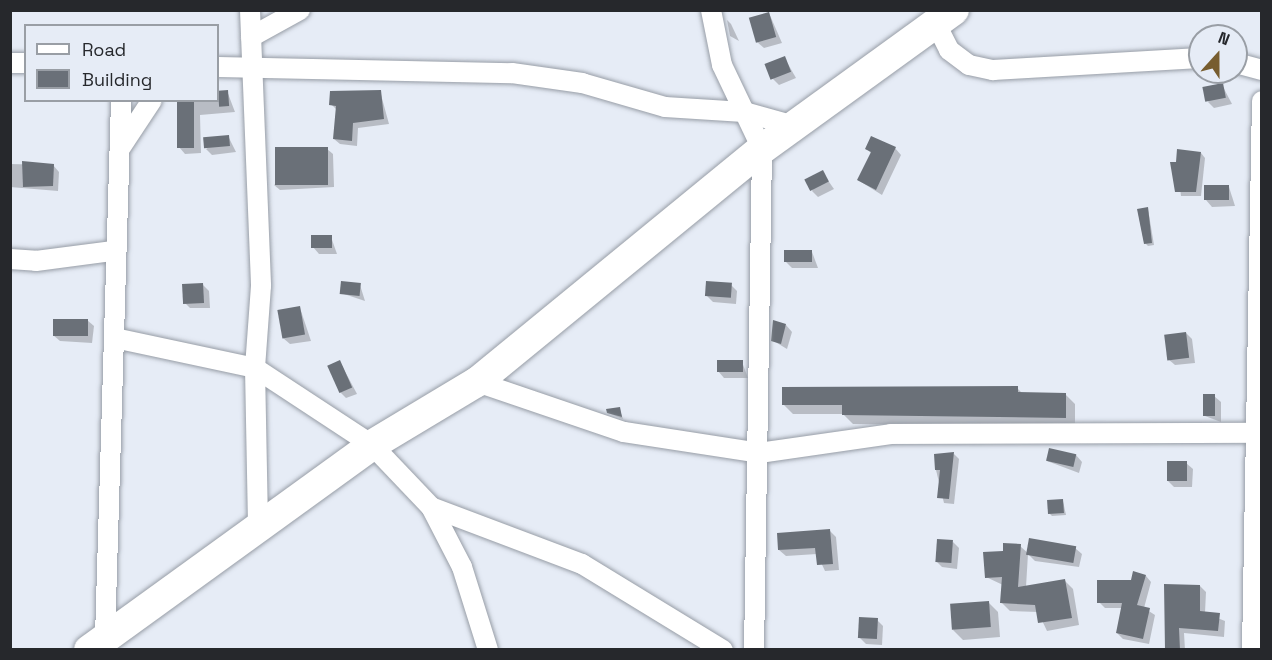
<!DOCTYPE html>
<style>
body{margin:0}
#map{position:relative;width:1272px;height:660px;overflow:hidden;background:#e6ecf6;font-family:"Space Grotesk",sans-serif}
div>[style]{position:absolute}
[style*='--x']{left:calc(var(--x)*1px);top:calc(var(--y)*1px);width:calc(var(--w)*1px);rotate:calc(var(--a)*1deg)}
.shadow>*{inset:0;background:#0003}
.building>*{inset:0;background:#6a7078;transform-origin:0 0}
.roads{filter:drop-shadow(0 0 2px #979da6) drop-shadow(0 0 2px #979da6)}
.minor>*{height:20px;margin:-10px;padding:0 10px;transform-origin:10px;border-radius:10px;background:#fff}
.highway>*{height:30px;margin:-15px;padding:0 15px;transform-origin:15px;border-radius:15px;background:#fff}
span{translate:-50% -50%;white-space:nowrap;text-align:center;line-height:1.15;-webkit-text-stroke:6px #e6ecf6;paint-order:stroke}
.frame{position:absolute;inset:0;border:12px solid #26282c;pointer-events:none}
.legend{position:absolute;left:24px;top:24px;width:195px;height:78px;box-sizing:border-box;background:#e6ecf6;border:2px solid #999ea5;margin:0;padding:8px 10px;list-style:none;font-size:18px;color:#26282c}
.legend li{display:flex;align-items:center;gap:12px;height:30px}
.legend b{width:30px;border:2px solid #999ea5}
.north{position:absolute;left:1188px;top:24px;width:60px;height:60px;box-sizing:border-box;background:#e6ecf6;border:2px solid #999ea5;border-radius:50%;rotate:21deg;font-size:16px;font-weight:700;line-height:24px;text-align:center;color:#26282c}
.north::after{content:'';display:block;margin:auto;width:21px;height:27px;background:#775d2f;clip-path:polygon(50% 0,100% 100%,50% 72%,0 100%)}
</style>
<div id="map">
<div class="shadow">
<i style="clip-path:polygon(769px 13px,782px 43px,764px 48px,757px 42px)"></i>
<i style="clip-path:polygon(727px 20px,731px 24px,739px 41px,730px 36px)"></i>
<i style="clip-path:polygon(784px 57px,796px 78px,779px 85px,773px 79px)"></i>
<i style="clip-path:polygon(1222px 85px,1232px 104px,1214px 108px,1208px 102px)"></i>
<i style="clip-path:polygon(227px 91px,235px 112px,200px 115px,201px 153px,185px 154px,179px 147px,179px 100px,218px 100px,218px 92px)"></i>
<i style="clip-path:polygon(380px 91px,389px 124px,358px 128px,357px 146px,340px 144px,334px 139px,337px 110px,331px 104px)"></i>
<i style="clip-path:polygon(228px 136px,236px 152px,212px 155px,206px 149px)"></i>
<i style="clip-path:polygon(895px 148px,901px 155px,882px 195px,858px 180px,872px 154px,867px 149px)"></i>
<i style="clip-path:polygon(327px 149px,333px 154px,334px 187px,280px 190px,274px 185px)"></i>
<i style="clip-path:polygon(1201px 153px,1205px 158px,1201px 196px,1181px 196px,1177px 163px)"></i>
<i style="clip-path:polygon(10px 164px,53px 165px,59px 172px,58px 191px,10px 187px)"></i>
<i style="clip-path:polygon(822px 172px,834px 189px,818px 197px,812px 191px)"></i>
<i style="clip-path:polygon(1229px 187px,1235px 206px,1212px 207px,1206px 200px)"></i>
<i style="clip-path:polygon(1148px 209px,1154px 245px,1148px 246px,1145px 243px)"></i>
<i style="clip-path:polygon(331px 237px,337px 254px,319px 254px,313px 247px)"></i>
<i style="clip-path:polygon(812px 252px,818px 268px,792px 268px,786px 262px)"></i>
<i style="clip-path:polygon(203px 285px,209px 291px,210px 308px,190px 308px,184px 302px)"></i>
<i style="clip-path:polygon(360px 285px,365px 301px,341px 293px)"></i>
<i style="clip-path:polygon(731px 285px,737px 291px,736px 304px,713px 302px,706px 295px)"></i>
<i style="clip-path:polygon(300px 308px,311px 341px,290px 344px,283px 338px)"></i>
<i style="clip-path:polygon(87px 320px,94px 326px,92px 343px,60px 341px,53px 335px)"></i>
<i style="clip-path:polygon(786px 325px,792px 332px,787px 349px,772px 340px)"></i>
<i style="clip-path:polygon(1186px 333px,1192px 339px,1195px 363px,1175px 365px,1168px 359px)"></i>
<i style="clip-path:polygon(340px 362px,357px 394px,346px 398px,340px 392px)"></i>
<i style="clip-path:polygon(742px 362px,748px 378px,724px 378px,718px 371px)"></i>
<i style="clip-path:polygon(1017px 388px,1023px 394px,1065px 394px,1075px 404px,1075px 427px,853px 424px,843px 414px,793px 414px,783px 404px)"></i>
<i style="clip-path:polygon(1214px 396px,1221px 402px,1221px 422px,1205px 416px)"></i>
<i style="clip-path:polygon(619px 408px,623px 419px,608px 413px)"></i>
<i style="clip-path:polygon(954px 454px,959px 459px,954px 504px,944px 503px,936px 470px)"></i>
<i style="clip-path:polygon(1076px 455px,1082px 462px,1079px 473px,1047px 461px)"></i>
<i style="clip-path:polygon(1186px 463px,1193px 469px,1192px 487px,1174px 487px,1168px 481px)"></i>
<i style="clip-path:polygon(1063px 501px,1066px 515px,1052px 516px,1049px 513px)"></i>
<i style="clip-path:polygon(830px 531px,836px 537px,839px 570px,825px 571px,817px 554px,786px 556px,779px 550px)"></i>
<i style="clip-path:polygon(953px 542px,959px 548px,957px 569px,942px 567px,936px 561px)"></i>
<i style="clip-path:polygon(1020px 546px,1029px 554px,1075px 548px,1082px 554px,1079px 567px,1035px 561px,1028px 554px,1026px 587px,1065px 581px,1073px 589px,1079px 625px,1047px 631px,1038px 612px,1010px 611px,1002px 603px,1003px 585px,986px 577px,1004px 553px)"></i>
<i style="clip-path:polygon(1146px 576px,1151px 582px,1144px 608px,1155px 615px,1149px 644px,1123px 639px,1117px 633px,1122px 608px,1105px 608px,1099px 602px)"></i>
<i style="clip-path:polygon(1200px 586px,1206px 592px,1205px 613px,1225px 621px,1224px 637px,1184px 633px,1185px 650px,1166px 650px)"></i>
<i style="clip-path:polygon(988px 602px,998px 612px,1000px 637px,963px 640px,953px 630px)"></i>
<i style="clip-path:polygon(877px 620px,883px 626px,882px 645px,866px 644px,859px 637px)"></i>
</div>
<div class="building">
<i style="left:769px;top:12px;width:26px;height:21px;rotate:74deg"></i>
<i style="left:785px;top:56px;width:17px;height:22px;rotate:69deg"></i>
<i style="left:1223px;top:83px;width:15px;height:21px;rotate:79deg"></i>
<i style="left:228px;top:90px;width:16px;height:10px;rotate:86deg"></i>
<i style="clip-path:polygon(381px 90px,384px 119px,353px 123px,352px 141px,333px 139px,336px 106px,329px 105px,330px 91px)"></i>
<i style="left:177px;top:100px;width:17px;height:48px"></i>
<i style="left:229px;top:135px;width:11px;height:26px;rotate:85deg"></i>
<i style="clip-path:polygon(871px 136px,896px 147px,876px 190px,857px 180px,871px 152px,865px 149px)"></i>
<i style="left:275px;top:147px;width:53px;height:38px"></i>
<i style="clip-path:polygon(1177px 149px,1201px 152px,1196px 192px,1175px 192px,1170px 162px,1176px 162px)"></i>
<i style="clip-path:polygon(22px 161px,54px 164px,53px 186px,23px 187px)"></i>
<i style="left:823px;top:170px;width:13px;height:21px;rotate:63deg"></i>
<i style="left:1229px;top:185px;width:15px;height:25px;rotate:90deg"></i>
<i style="clip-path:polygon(1148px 207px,1152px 243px,1144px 244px,1137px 209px)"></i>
<i style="left:311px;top:235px;width:21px;height:13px"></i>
<i style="left:784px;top:250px;width:28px;height:12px"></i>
<i style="left:341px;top:281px;width:20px;height:13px;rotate:6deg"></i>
<i style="left:706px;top:281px;width:26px;height:15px;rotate:4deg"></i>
<i style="left:203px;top:283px;width:20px;height:21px;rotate:87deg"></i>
<i style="left:300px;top:306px;width:29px;height:23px;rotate:80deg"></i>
<i style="left:53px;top:319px;width:35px;height:17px"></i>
<i style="clip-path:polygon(773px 320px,786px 324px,781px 344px,771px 341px)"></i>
<i style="left:1186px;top:332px;width:26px;height:22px;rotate:83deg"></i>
<i style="left:340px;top:360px;width:30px;height:14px;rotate:66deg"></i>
<i style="left:717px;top:360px;width:26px;height:12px"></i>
<i style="clip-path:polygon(1018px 386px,1018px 392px,1066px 393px,1066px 418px,842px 415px,842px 405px,782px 405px,782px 387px)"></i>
<i style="left:1203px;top:394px;width:12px;height:22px"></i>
<i style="clip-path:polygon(620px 407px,622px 417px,607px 413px,606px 409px)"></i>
<i style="left:1049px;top:448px;width:28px;height:13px;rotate:13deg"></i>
<i style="clip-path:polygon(954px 452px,949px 499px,937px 498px,940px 470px,935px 470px,934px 454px)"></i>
<i style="left:1167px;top:461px;width:20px;height:20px"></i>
<i style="left:1063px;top:499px;width:14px;height:16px;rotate:86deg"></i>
<i style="clip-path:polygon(830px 529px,833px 564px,817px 565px,815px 548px,778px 550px,777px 533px)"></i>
<i style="left:1029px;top:538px;width:48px;height:17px;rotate:10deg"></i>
<i style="left:937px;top:539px;width:16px;height:23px;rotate:4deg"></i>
<i style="clip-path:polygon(1003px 543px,1021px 544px,1018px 587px,1065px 579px,1072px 618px,1038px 623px,1035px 605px,1000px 603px,1002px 577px,985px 578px,983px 552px,1003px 551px)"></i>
<i style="clip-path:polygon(1133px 571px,1146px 575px,1137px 605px,1150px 608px,1143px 639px,1116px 633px,1122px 603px,1097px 603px,1097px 580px,1131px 580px)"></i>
<i style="clip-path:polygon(1164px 584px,1200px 585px,1200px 611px,1220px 613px,1218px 631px,1179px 628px,1180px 650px,1165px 650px)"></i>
<i style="left:989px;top:601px;width:26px;height:39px;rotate:86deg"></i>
<i style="left:859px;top:617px;width:19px;height:21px;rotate:3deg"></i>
</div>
<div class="roads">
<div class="minor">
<i style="--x:250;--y:10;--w:276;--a:87.7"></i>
<i style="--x:261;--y:286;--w:82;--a:94.2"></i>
<i style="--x:255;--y:368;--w:159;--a:88.9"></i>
<i style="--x:711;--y:10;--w:56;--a:78.7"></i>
<i style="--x:722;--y:65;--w:93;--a:64.5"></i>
<i style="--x:762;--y:149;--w:501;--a:90.91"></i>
<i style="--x:936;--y:24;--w:29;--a:63"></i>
<i style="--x:949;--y:50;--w:25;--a:37"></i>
<i style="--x:969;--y:65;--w:25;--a:12"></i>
<i style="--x:993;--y:70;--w:207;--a:-3.3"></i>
<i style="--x:251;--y:37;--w:56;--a:-28.9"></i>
<i style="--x:10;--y:63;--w:16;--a:0"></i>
<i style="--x:1236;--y:63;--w:27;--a:15"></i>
<i style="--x:218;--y:67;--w:294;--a:1.2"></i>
<i style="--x:512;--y:73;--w:71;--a:8.1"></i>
<i style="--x:582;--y:83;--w:86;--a:16.1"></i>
<i style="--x:665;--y:107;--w:79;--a:3.6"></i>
<i style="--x:744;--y:112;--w:53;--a:15.4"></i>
<i style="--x:121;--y:147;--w:56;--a:-56.6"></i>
<i style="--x:10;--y:259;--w:26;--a:4"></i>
<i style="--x:36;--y:261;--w:78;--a:-7.4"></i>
<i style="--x:115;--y:338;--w:143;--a:12.1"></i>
<i style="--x:255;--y:368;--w:140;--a:33.3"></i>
<i style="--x:372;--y:445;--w:86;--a:46.4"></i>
<i style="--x:431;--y:507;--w:161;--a:20.7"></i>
<i style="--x:582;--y:564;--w:165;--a:31.4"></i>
<i style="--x:477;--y:382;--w:155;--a:18.8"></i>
<i style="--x:624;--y:432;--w:137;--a:8.8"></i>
<i style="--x:759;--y:453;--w:133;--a:-8.2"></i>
<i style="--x:891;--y:434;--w:371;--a:-0.2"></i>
<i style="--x:431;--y:507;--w:68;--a:62.7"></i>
<i style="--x:462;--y:567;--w:87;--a:72.6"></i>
<i style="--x:105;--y:637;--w:537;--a:-88.29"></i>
<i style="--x:1252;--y:650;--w:549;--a:-88.96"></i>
</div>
<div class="highway">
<i style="--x:89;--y:650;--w:349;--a:-35.9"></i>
<i style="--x:372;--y:445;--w:122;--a:-31"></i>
<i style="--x:477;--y:382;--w:368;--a:-39.3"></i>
<i style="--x:762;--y:149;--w:237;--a:-35.9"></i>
</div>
</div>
<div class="frame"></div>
<ul class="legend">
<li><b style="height:8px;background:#fff"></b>Road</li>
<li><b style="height:16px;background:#6a7078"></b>Building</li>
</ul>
<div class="north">N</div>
</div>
